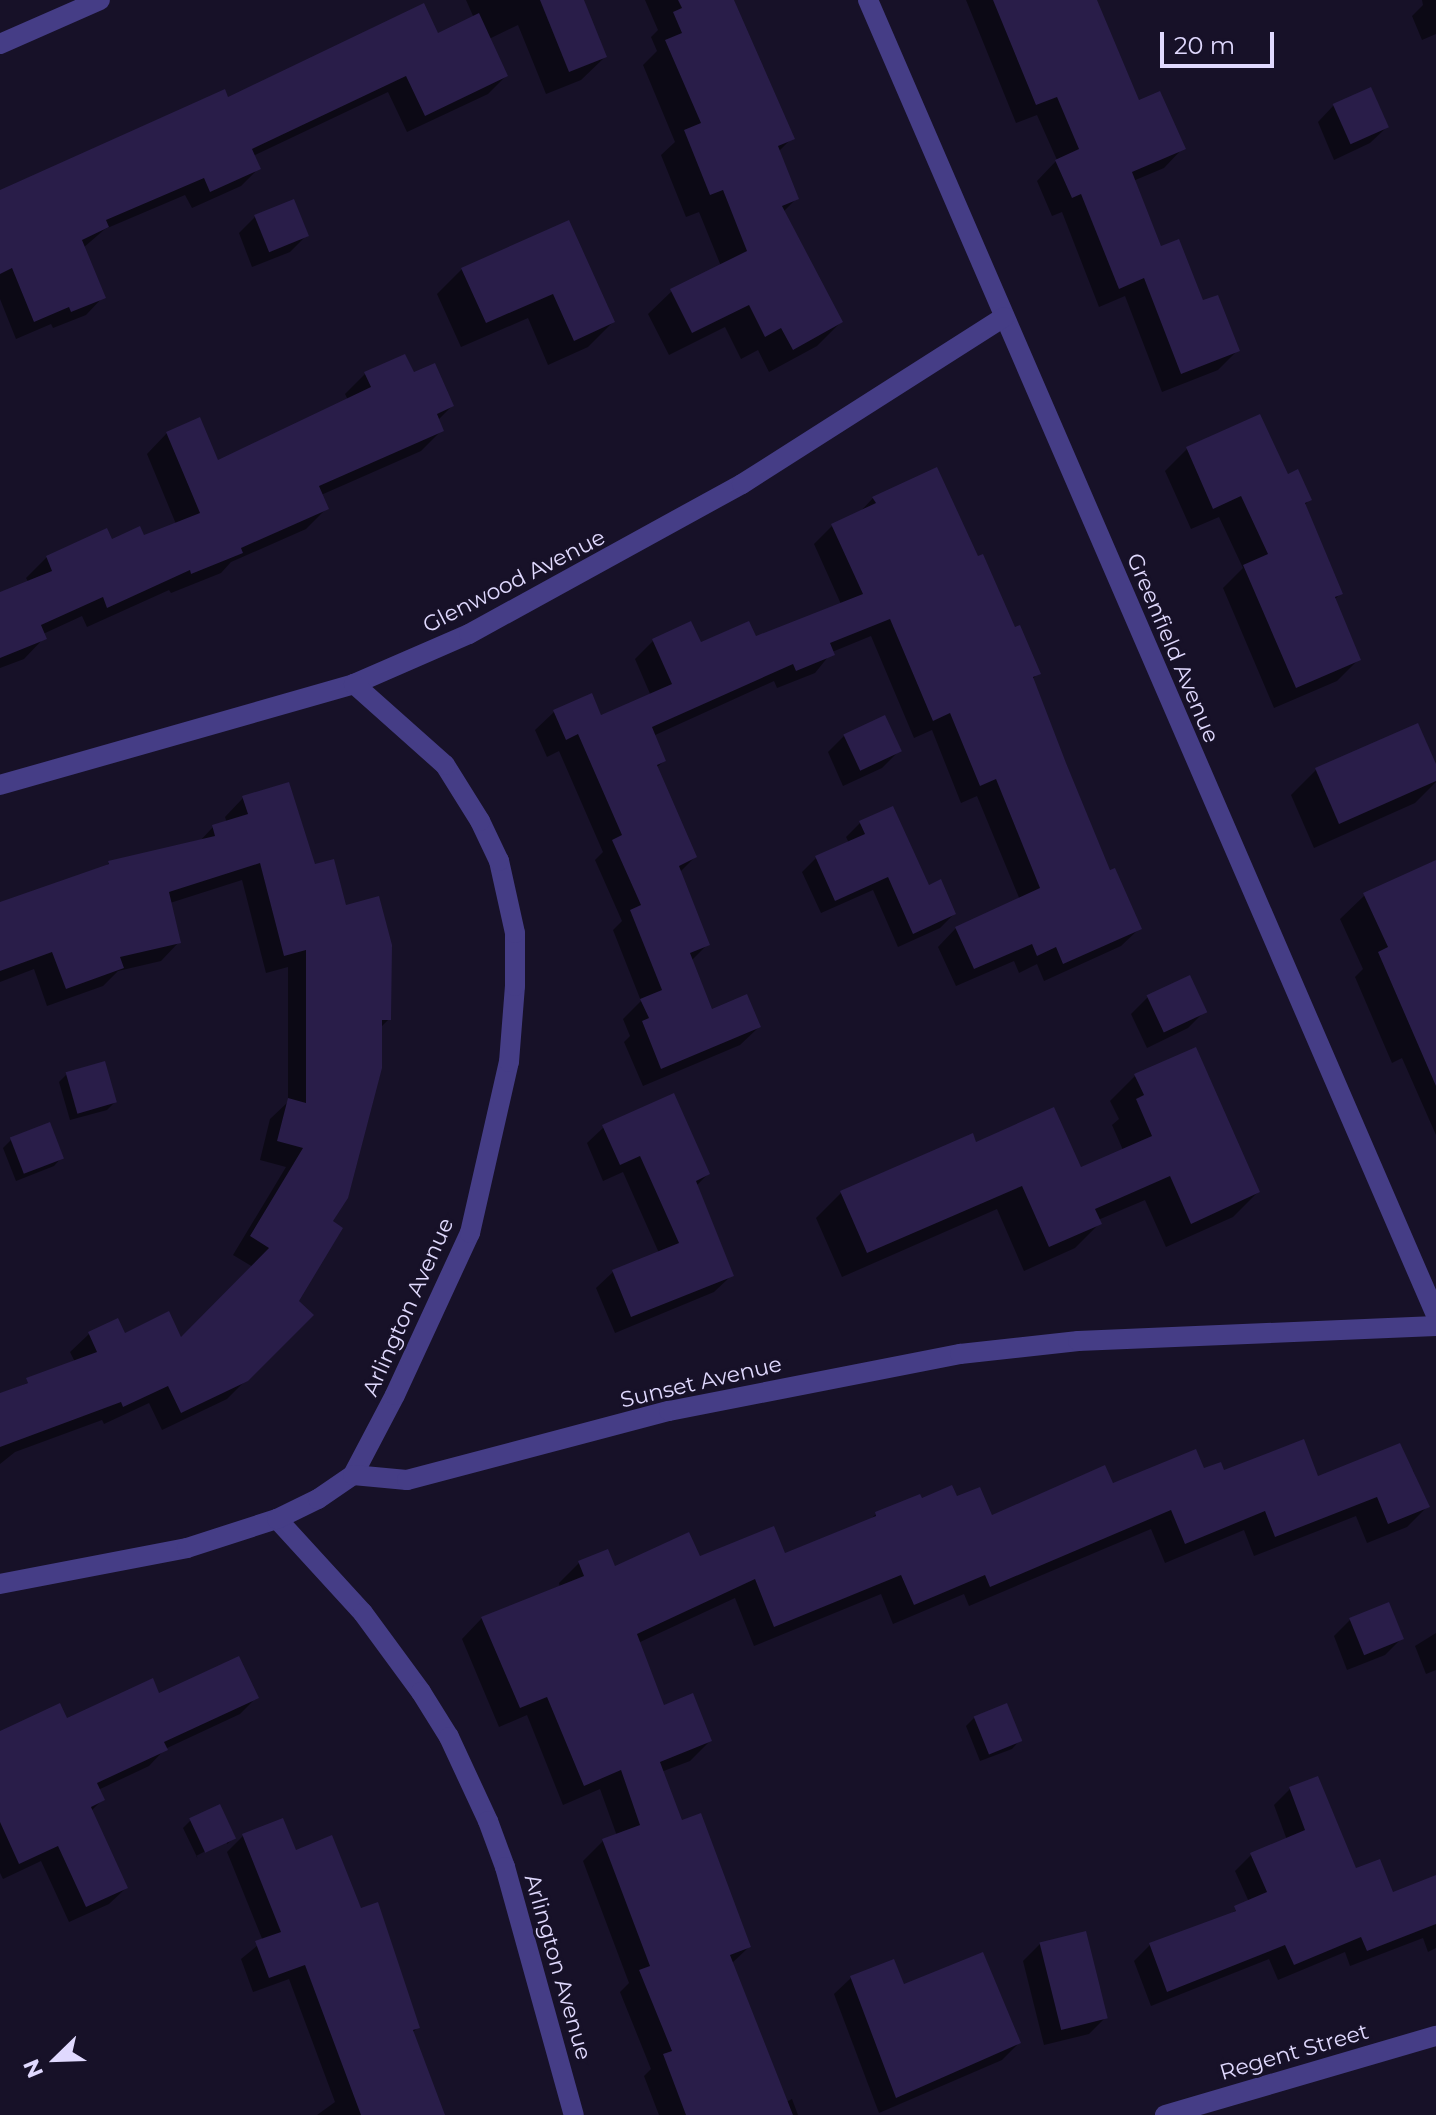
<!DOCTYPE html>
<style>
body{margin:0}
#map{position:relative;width:1436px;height:2115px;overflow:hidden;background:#171128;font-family:Montserrat,sans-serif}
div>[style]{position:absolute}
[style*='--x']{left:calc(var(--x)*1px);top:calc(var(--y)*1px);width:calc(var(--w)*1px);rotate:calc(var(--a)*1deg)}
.shadow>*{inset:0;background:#0007}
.building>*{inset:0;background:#291d49;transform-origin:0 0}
.minor>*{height:20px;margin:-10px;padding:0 10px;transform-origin:10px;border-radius:10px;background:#453d86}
.tertiary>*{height:20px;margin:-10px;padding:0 10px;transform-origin:10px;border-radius:10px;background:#453d86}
span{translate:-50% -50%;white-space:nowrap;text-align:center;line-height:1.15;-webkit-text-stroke:6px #171128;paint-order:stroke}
.street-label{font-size:22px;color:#e0d9fe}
.north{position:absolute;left:16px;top:2019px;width:80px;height:80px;-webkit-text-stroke:6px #171128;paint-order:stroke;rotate:247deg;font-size:22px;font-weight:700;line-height:32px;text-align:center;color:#e0d9fe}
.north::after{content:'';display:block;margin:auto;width:28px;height:36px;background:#e0d9fe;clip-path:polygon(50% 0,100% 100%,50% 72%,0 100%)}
.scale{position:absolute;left:1160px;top:32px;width:114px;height:36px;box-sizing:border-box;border:4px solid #e0d9fe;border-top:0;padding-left:10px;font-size:24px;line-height:28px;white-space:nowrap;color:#e0d9fe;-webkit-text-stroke:6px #171128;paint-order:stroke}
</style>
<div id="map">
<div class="shadow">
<i style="clip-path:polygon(466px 0,581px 0,605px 57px,581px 80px,546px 94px,518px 25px,489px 39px,506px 76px,488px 94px,407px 132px,388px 92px,253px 156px,259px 168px,241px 186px,192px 208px,185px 195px,105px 229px,83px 248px,103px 297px,86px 315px,53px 328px,51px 324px,16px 339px,0 299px,0 192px,228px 100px,437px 35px,474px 18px)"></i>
<i style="clip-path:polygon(645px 0,733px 0,792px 138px,778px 152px,797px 198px,783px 212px,841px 322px,817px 346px,769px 372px,758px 350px,741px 359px,725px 327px,669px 355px,648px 314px,672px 291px,721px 266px,699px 212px,686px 217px,661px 155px,675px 142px,643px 65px,657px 51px,651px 37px,658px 30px)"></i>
<i style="clip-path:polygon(966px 0,1095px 0,1138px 103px,1183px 148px,1164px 168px,1133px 181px,1160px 249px,1238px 350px,1218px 370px,1162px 392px,1125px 296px,1099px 307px,1062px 212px,1052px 216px,1037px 181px,1057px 160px,1037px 115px,1016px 123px)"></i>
<i style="clip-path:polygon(1422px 0,1436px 0,1436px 34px,1422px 40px,1412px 16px,1423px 5px)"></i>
<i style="clip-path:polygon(1334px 105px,1387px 127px,1370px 143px,1334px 160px,1318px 122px)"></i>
<i style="clip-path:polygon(255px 217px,307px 235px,290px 252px,252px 267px,239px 233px)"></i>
<i style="clip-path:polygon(568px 222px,613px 322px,588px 347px,548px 365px,528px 318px,461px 347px,437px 294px,462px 269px)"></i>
<i style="clip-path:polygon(365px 374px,413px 375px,452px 406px,437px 421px,442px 430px,421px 451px,321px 495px,327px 508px,306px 529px,231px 562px,221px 573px,171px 593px,169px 590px,87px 627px,82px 616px,43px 634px,44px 638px,24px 659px,0 668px,0 594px,29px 583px,26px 578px,47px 557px,111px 541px,143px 537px,176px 524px,147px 454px,167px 433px,216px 463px,348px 400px,345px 394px)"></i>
<i style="clip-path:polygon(1187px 449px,1287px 476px,1310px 499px,1304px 506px,1341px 593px,1334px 600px,1359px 659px,1337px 681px,1274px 708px,1223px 588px,1243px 568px,1219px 517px,1191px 529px,1165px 471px)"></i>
<i style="clip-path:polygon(873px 498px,977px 559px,1038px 673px,1032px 680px,1109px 873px,1140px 928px,1121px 946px,1044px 981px,1037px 964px,1019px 973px,1014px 961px,956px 986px,938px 947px,956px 928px,1020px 900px,977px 796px,961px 803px,932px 730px,914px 738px,871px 636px,832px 652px,815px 673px,777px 688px,774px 681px,653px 736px,664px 761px,656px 768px,695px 857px,679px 873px,708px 944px,691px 961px,711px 1012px,759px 1027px,740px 1045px,643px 1086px,624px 1042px,630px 1036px,623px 1019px,641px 1001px,613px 930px,622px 921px,595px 860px,603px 852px,559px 751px,547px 757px,535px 730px,554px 712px,600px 718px,651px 696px,635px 659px,653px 641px,700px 645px,754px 639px,841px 604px,814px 544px,832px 526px,858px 514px)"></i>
<i style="clip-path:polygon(1417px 725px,1436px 769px,1436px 782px,1415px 803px,1314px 848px,1291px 795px,1316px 770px)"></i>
<i style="clip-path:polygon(845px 735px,899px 751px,882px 768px,843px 786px,828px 752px)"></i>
<i style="clip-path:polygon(243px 798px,314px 867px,344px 907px,389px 1019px,380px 1028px,330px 1222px,297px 1301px,311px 1315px,227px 1399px,162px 1430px,149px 1403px,104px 1424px,102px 1420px,15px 1452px,0 1464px,0 1395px,75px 1362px,70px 1352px,89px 1334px,117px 1320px,124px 1335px,180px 1340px,253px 1267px,233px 1255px,286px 1167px,260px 1160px,270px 1119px,288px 1102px,288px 967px,266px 973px,242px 880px,170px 903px,179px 942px,161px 961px,118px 971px,103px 986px,47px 1006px,34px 969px,0 982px,0 903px,104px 868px,109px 863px,199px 842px,213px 827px,227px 823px,225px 817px)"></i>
<i style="clip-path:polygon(860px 823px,954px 914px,940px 928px,898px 947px,873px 890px,821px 913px,802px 872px,817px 857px,849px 843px,846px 837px)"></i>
<i style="clip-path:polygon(1436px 862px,1436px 1135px,1402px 1058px,1392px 1063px,1355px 977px,1363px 969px,1340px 919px,1365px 895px)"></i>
<i style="clip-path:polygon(1148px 997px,1205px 1011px,1188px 1028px,1147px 1048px,1131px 1014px)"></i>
<i style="clip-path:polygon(67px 1074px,115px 1102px,107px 1110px,70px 1120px,59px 1082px)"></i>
<i style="clip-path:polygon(1135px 1076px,1258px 1192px,1233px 1217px,1166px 1247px,1145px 1200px,1098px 1220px,1100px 1223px,1075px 1248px,1024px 1271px,997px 1209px,842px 1277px,816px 1218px,841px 1193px,975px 1144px,1080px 1169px,1123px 1150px,1112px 1125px,1119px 1119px,1110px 1101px)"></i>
<i style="clip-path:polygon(604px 1127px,708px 1174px,696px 1186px,731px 1276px,714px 1292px,615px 1333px,596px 1288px,613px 1272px,659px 1253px,623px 1172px,603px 1181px,587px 1143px)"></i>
<i style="clip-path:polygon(11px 1140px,61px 1158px,54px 1166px,16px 1181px,3px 1148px)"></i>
<i style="clip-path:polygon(1413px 1470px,1427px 1507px,1407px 1527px,1367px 1543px,1356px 1516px,1254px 1556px,1244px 1530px,1165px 1563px,1151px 1529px,969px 1606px,964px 1594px,893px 1624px,881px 1594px,754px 1646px,735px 1598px,638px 1643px,663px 1707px,710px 1741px,690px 1761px,661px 1772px,681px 1823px,749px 1947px,731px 1964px,786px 2102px,792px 2099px,798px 2115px,659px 2115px,644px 2076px,651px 2069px,620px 1992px,629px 1983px,583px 1861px,603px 1841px,617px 1836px,600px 1789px,563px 1805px,527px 1715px,499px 1727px,462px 1639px,482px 1618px,560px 1588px,559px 1583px,579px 1563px,614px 1569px,699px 1559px,784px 1556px,868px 1522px,876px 1514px,921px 1501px,956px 1499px,991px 1517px,1112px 1485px,1203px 1471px,1317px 1478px)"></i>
<i style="clip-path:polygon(1350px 1620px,1402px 1638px,1385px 1655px,1347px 1670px,1334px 1636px)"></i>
<i style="clip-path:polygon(1436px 1633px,1436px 1670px,1426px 1674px,1415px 1646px)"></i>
<i style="clip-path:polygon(158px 1695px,256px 1698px,240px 1714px,165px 1749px,149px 1766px,98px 1790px,103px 1799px,91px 1811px,126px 1888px,109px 1904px,69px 1922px,41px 1861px,3px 1879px,0 1873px,0 1733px,66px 1720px)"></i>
<i style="clip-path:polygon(974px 1718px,1019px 1741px,1012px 1749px,980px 1761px,966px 1726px)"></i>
<i style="clip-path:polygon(1290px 1789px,1355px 1871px,1392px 1894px,1436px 1878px,1436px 1948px,1428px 1952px,1423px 1938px,1350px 1966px,1345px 1952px,1278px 1980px,1269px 1959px,1151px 2006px,1134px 1961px,1150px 1945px,1227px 1916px,1249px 1902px,1235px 1871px,1251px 1855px,1287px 1840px,1274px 1805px)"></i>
<i style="clip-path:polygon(191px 1820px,234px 1838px,227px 1844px,227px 1840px,196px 1856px,198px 1859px,226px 1845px,198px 1859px,183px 1828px)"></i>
<i style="clip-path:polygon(243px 1836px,295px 1852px,360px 1911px,418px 2027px,412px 2033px,440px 2115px,317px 2115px,335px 2102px,289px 1979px,253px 1992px,241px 1959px,263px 1941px,227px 1852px)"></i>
<i style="clip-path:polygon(1040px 1944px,1106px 2017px,1089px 2034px,1044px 2045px,1023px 1961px)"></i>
<i style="clip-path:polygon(851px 1978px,1019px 2043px,1002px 2060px,879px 2113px,834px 1994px)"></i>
</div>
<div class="building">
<i style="clip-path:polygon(540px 0,584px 0,607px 57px,569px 72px)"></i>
<i style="clip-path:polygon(678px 0,734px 0,795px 139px,778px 146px,799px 199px,782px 206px,843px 322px,793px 350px,781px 328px,765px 337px,749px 305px,692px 333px,670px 289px,747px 251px,723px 190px,710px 195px,684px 130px,701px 123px,665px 40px,682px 33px,673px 12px,682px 8px)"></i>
<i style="clip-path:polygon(993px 0,1097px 0,1139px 100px,1160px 91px,1186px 149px,1132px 172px,1161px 246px,1179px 239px,1203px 300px,1218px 295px,1240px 351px,1181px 374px,1144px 278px,1119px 289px,1081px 194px,1072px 198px,1055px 160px,1079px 149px,1057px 97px,1036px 105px)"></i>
<i style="clip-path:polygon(424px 3px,438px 33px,479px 13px,508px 76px,425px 116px,406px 76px,252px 149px,261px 169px,210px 192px,204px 178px,106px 220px,109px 227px,82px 240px,106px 298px,71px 312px,69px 307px,34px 322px,12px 268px,0 274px,0 190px,225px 89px,228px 97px)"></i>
<i style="left:1371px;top:87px;width:44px;height:42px;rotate:66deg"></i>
<i style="left:294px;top:199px;width:40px;height:43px;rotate:68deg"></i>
<i style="clip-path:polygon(569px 220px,615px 322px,574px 341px,553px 294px,486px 323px,461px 268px)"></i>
<i style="clip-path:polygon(405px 354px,414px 372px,435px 363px,454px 406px,437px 414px,444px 431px,319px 486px,329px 509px,241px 548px,243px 553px,191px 574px,190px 570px,107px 608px,103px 597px,41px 625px,47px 639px,0 658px,0 592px,52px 571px,46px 556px,107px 528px,112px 539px,140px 526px,144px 535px,200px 513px,166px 432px,200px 417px,218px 460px,371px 387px,364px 372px)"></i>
<i style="clip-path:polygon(1260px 414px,1288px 474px,1298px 469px,1312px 500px,1305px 503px,1343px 594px,1335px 597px,1361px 660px,1296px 688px,1243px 565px,1268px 554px,1241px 496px,1213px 509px,1186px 447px)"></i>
<i style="clip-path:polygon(937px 467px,978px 556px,983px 554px,1015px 627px,1020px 625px,1041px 674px,1033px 677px,1066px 763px,1110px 870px,1115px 868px,1142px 929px,1063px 964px,1056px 947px,1037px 956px,1032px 944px,974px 969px,955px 927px,1040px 888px,996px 779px,980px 786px,950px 713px,933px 721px,890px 619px,830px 643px,835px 655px,796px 671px,793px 664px,652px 727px,666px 761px,657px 765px,697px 857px,679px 866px,710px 945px,690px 953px,712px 1009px,747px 994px,761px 1027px,661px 1069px,642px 1021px,649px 1018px,640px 999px,662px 990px,630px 910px,641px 905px,612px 840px,622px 835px,578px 734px,566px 740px,553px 710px,592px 693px,601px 715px,672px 684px,652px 639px,691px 621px,701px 642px,749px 621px,756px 636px,863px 594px,831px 524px,876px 503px,872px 497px)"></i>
<i style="left:885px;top:715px;width:40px;height:46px;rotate:65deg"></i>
<i style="clip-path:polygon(1418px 723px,1436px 764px,1436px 781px,1339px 824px,1315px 768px)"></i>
<i style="clip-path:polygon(289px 782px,315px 864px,334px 859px,346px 905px,379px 896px,392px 945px,391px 1020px,382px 1020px,382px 1068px,348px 1198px,333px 1221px,343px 1228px,299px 1301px,314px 1315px,248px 1381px,181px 1413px,168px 1386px,123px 1407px,121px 1402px,0 1447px,0 1393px,28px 1383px,26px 1378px,97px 1352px,88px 1332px,118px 1318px,125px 1333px,169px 1311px,181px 1337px,269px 1248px,250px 1236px,303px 1148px,277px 1141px,288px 1098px,306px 1103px,306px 950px,284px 956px,260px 863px,169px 892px,181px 943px,120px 957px,124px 968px,66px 989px,52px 952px,0 971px,0 902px,109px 864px,108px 861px,215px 836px,212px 825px,248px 814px,242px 796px)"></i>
<i style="clip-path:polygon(893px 806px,929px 885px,941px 879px,956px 914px,913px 934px,888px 877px,835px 901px,815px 856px,865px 834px,859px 821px)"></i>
<i style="clip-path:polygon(1436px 860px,1436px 1086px,1378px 952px,1388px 947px,1363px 893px)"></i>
<i style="left:1190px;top:975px;width:41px;height:48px;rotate:65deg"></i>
<i style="clip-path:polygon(1196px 1047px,1260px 1192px,1191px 1224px,1170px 1176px,1095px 1209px,1102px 1224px,1049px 1247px,1022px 1186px,867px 1253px,840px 1191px,973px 1133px,976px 1142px,1054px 1107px,1081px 1167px,1152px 1136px,1136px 1099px,1144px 1095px,1134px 1074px)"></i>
<i style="left:105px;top:1061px;width:43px;height:41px;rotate:74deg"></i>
<i style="clip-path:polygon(674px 1093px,710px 1174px,696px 1181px,734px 1276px,631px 1317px,612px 1270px,679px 1243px,640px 1156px,620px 1165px,602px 1125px)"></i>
<i style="left:50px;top:1122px;width:39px;height:43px;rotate:69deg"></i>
<i style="clip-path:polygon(1304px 1439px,1318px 1476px,1400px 1443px,1430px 1507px,1388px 1524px,1377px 1497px,1275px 1537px,1265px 1511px,1185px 1544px,1171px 1510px,990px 1587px,985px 1575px,914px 1605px,901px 1575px,774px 1627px,755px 1579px,637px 1634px,664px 1705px,693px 1693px,712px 1741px,660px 1762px,682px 1820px,701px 1813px,751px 1947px,730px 1955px,793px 2115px,686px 2115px,663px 2054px,672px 2051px,639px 1970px,650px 1966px,602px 1839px,640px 1825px,621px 1770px,584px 1786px,547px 1697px,520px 1708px,481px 1617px,584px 1576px,578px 1561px,608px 1549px,615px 1566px,689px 1532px,700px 1556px,774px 1526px,785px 1553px,876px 1516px,875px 1512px,920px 1494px,922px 1498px,952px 1485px,957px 1496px,980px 1487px,992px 1515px,1105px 1465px,1113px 1483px,1196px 1449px,1204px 1468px,1221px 1462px,1224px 1470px)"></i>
<i style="left:1389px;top:1602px;width:40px;height:43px;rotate:68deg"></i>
<i style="clip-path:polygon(239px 1656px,259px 1698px,164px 1742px,168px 1750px,97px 1783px,105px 1800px,91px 1807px,128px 1888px,86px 1907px,58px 1846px,19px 1864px,0 1822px,0 1731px,60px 1703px,67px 1718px,153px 1678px,159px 1693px)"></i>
<i style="left:1007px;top:1703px;width:41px;height:36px;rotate:68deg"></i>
<i style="clip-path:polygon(1318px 1776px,1356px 1868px,1380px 1859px,1393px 1892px,1436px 1875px,1436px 1924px,1367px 1951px,1361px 1937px,1294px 1965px,1285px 1945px,1167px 1992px,1149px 1943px,1236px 1911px,1234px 1906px,1267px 1892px,1250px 1853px,1305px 1830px,1289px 1787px)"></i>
<i style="left:220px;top:1804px;width:38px;height:34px;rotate:65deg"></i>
<i style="clip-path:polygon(283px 1818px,296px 1850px,332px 1835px,361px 1908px,378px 1902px,420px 2028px,413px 2030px,445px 2115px,361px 2115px,305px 1965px,269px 1978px,255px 1941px,281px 1932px,242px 1834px)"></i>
<i style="left:1086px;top:1931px;width:90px;height:48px;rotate:76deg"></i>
<i style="clip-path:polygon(983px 1952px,1021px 2043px,896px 2098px,850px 1976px,894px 1959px,904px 1984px)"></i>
</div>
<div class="minor">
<i style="--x:868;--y:0;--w:1432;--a:66.64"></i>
<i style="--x:0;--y:785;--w:368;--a:-15.9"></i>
<i style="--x:354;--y:684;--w:125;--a:-23.5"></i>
<i style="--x:469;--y:634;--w:311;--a:-28.8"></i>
<i style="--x:742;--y:484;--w:311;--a:-32.5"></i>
<i style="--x:353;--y:1475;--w:90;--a:-62.3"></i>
<i style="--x:395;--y:1395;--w:179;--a:-65.2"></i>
<i style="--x:470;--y:1233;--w:175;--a:-77.2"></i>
<i style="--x:509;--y:1062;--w:76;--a:-85.5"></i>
<i style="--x:515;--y:986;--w:53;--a:-90"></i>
<i style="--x:515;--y:933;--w:74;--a:-102.5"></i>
<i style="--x:499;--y:861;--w:44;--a:-115.4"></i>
<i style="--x:480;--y:821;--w:66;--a:-122"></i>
<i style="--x:445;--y:765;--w:122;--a:-138.3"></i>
<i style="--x:277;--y:1519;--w:127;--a:47.5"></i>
<i style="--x:363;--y:1613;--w:98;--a:53.7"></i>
<i style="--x:421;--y:1692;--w:53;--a:58.1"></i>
<i style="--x:449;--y:1737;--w:93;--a:65.1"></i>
<i style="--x:488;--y:1821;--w:49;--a:69.7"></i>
<i style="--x:505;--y:1867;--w:257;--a:74.5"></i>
<i style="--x:0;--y:1584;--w:190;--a:-10.9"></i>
<i style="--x:187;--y:1548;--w:95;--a:-17.9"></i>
<i style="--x:277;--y:1519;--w:46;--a:-26"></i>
<i style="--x:318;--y:1499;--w:42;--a:-34.4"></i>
<i style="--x:353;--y:1475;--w:54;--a:5.3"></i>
<i style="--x:407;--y:1480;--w:271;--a:-14.8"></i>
<i style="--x:669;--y:1411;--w:297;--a:-11.1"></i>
<i style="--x:960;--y:1354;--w:119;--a:-6.3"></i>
<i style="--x:1078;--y:1341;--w:358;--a:-2.4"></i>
<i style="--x:1165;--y:2115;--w:282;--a:-16.3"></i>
</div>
<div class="tertiary">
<i style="--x:0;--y:44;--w:109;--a:-23.7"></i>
</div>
<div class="street-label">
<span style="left:514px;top:581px;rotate:-27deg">Glenwood Avenue</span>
<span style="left:1173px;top:648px;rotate:67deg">Greenfield Avenue</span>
<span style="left:408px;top:1307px;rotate:-66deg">Arlington Avenue</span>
<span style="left:701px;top:1382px;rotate:-13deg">Sunset Avenue</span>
<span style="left:558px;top:1967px;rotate:74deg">Arlington Avenue</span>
<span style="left:1294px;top:2052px;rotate:-16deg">Regent Street</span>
</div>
<div class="north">N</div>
<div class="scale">20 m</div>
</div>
